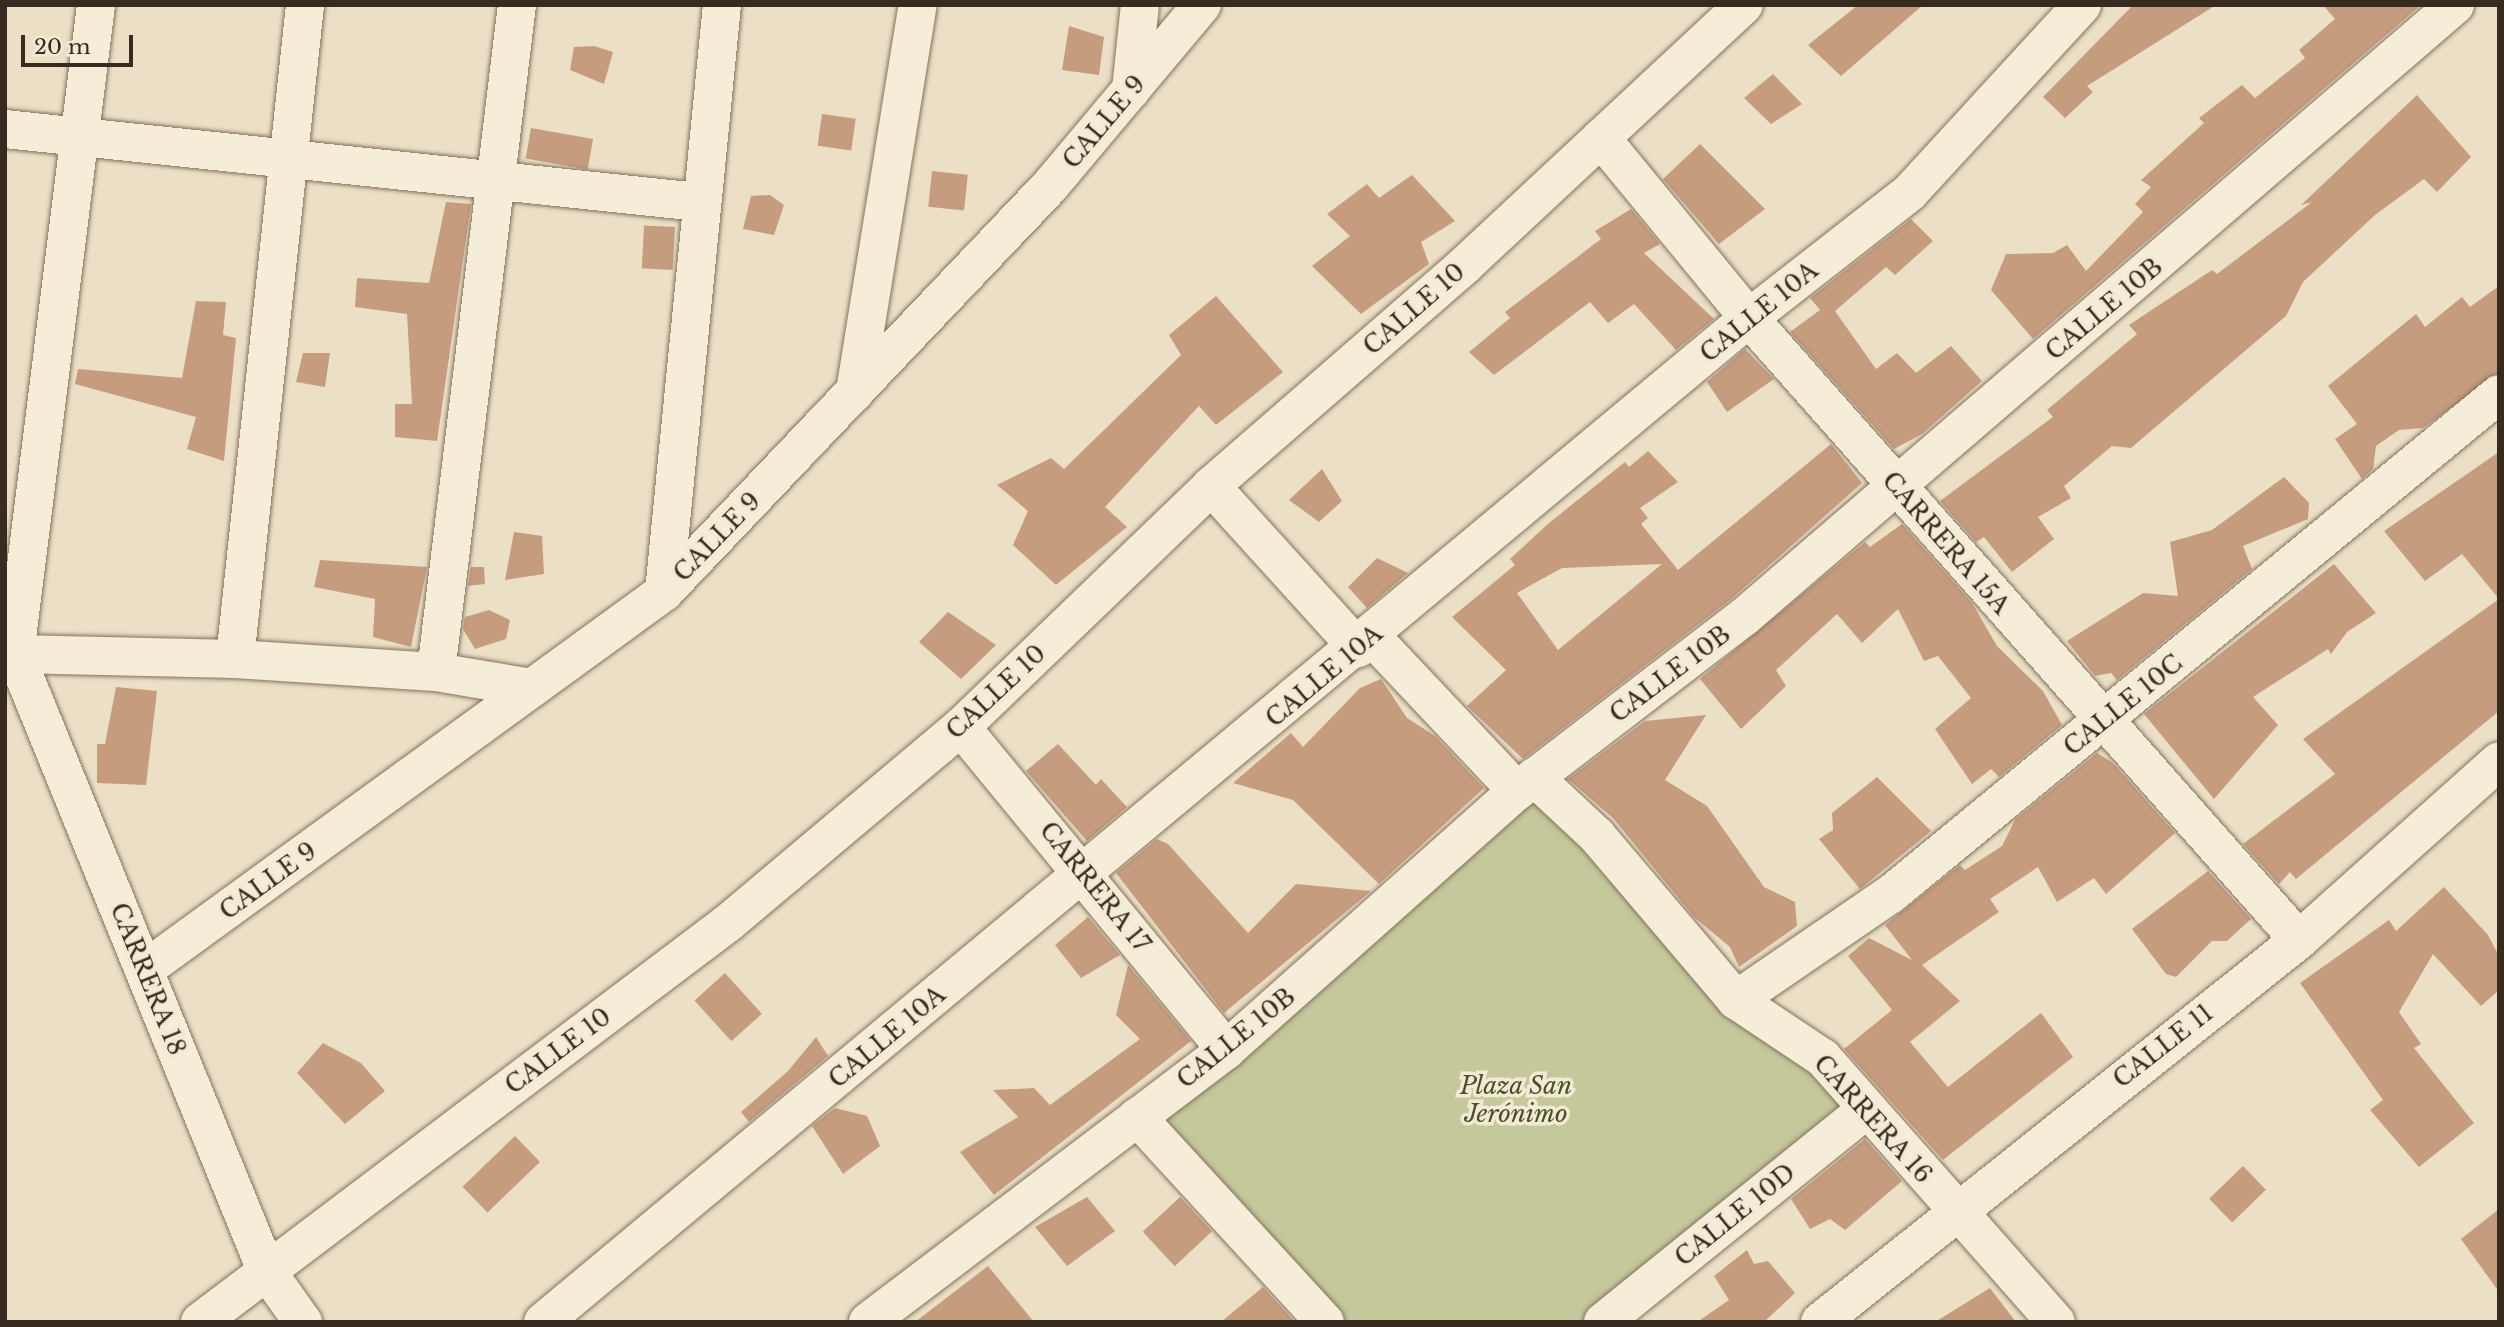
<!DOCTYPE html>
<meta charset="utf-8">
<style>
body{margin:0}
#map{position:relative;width:2504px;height:1327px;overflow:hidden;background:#ebe0c6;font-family:"Libre Baskerville",serif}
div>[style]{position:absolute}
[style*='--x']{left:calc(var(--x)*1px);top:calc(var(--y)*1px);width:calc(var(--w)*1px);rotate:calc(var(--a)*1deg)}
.green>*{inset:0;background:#c4c89b}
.building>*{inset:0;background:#c69c7f;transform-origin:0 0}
.roads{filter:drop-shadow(0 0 2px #85725d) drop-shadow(0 0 2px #85725d)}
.minor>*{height:38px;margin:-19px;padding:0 19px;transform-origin:19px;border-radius:19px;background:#f6edd9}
span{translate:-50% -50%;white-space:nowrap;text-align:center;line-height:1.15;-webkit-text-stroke:7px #f3ead5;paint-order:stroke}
.street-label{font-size:24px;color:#372b20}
.park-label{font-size:24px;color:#475128;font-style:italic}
.frame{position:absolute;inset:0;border:7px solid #372b20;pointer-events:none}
.scale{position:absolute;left:21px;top:35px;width:112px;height:32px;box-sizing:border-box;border:4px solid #372b20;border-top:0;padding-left:9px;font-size:21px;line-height:24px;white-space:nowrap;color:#372b20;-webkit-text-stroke:5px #f3ead5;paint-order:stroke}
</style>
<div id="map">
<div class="green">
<i style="clip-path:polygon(1535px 785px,1865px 1111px,1602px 1322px,1333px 1322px,1147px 1118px)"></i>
</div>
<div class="building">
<i style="clip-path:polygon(1858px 5px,1923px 5px,1841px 76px,1808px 45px)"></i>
<i style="clip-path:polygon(2133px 5px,2216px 5px,2087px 86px,2093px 92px,2065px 118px,2043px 97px)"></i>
<i style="clip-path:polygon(2323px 5px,2421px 5px,2033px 339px,1991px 290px,2006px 254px,2053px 253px,2067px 245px,2086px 271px,2143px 212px,2135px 204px,2151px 187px,2141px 180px,2204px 123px,2199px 118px,2242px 85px,2255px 98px,2305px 58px,2299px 50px,2335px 19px)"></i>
<i style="clip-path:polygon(1069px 26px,1104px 37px,1099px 75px,1062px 70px)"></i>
<i style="clip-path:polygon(594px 46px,613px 52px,604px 84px,570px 70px,574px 47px)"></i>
<i style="clip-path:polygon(1773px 74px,1802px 104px,1771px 124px,1744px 98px)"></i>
<i style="clip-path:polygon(2417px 95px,2471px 157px,2437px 192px,2424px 179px,2375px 215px,2303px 282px,2286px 316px,2131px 448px,2112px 446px,2064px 486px,2071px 498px,2038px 517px,2054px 539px,2012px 572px,1984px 537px,1976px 542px,1940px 501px,2053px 417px,2047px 410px,2137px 334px,2129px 325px,2212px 270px,2217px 274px,2312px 202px,2301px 205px)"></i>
<i style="left:822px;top:114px;width:34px;height:32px;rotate:8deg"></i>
<i style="left:531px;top:128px;width:63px;height:31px;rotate:10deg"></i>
<i style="clip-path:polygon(1700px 144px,1765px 209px,1719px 244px,1663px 179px)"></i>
<i style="left:932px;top:171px;width:36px;height:36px;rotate:6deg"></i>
<i style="clip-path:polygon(1412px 175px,1455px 221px,1421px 242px,1429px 264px,1361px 314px,1312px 266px,1350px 236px,1327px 214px,1367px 184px,1379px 198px)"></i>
<i style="clip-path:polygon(770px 195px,784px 205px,774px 235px,743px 229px,751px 196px)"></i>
<i style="clip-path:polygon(446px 202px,471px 204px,437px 441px,395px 437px,395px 404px,412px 404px,407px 314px,355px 307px,357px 278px,429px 283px)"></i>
<i style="clip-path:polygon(1631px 209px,1660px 244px,1644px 253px,1714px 319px,1676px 350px,1634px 304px,1608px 323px,1590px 302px,1494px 375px,1469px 352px,1510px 318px,1505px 312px,1601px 239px,1595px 231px)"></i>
<i style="clip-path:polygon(1911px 219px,1933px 241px,1895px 275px,1886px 267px,1835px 311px,1876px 369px,1897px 353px,1916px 373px,1951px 346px,1982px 381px,1922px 434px,1894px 449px,1790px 332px,1820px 310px,1810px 298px)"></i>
<i style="left:675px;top:227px;width:43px;height:31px;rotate:93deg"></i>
<i style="clip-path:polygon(2499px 286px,2499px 373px,2423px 428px,2399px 430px,2376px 446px,2373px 469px,2362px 479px,2335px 439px,2357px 424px,2328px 386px,2416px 314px,2425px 327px,2462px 297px,2470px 307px)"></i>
<i style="clip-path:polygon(1216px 296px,1283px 372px,1216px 425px,1199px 406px,1105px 507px,1127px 527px,1056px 585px,1013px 545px,1028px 511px,997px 485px,1051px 458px,1064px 469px,1181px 355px,1169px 335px)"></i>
<i style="clip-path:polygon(196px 301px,226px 302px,223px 335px,236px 338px,224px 461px,187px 449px,196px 417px,75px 384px,78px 369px,182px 378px)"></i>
<i style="clip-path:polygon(1745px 349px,1774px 379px,1727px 412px,1707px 382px)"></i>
<i style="clip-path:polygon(303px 353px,330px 353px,325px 387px,296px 382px)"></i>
<i style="clip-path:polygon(evenodd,1831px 444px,1862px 483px,1730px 600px,1523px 759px,1467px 706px,1506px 670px,1452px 617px,1515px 565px,1510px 559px,1549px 523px,1625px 462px,1629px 467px,1648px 451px,1678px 482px,1640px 508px,1648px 518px,1641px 524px,1678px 570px,1831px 444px,1662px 564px,1558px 650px,1517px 593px,1562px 568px,1662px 564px)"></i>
<i style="clip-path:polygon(2499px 452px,2499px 599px,2462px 554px,2425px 581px,2384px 531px)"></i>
<i style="clip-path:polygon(1322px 469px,1342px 501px,1319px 522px,1289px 500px)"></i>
<i style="clip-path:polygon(2284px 477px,2309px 503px,2308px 519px,2243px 546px,2252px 569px,2117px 680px,2111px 673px,2095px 676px,2067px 641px,2143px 593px,2178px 596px,2170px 542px,2212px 530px)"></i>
<i style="clip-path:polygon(1902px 524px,1972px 603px,1997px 646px,2043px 691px,2062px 725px,1999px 777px,1991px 769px,1972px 784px,1935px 729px,1971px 698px,1938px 656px,1924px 661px,1898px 609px,1862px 643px,1837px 614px,1776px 670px,1786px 686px,1741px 729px,1700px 679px,1865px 542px,1870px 547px)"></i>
<i style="clip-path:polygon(514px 532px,542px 536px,544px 574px,505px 580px)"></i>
<i style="clip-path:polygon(1377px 558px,1408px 573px,1367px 608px,1348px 587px)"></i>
<i style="clip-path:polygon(320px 560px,427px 567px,411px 647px,373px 637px,375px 599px,314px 587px)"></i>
<i style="clip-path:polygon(2334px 564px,2376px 613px,2347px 632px,2331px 654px,2328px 649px,2253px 697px,2278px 725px,2214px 799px,2144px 714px)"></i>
<i style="clip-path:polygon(471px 567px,484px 567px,485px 584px,468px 586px)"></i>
<i style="clip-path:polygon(2499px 599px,2499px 711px,2296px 879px,2290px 872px,2279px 884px,2243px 844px,2335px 774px,2303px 739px)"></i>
<i style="clip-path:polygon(489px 610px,510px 620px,506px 639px,475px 649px,463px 629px,465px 617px)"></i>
<i style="clip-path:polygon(948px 612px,996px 645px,961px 679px,919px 642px)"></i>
<i style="clip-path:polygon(1381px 679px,1407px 718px,1435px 736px,1484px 788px,1379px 884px,1293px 800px,1233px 783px,1291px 733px,1303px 747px,1360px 688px)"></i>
<i style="clip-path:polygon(116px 687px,157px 691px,146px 785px,97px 783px,97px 744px,105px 744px)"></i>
<i style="clip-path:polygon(1706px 715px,1665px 780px,1707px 806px,1764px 887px,1795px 902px,1797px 926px,1739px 967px,1730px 947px,1694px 917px,1613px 818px,1568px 779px,1645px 721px)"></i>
<i style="clip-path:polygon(1058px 744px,1096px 785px,1101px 779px,1127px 807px,1087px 841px,1026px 771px)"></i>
<i style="clip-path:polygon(2097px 753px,2113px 763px,2175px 833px,2106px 894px,2094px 878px,2057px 902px,2038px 867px,1990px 899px,1999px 912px,1922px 965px,1960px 1001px,1910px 1042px,1948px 1087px,2041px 1013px,2073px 1057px,1943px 1160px,1844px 1049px,1892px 1010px,1848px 956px,1869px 938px,1912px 960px,1885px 925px,1960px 865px,1965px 870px,2002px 846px,2015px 820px)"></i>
<i style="clip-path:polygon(1877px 777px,1931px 831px,1860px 889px,1819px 839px,1833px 830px,1832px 813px)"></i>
<i style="clip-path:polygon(1157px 839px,1168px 844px,1248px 933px,1296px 884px,1371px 891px,1224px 1013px,1116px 873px)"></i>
<i style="clip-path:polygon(2208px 871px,2251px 919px,2227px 941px,2212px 941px,2176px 977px,2166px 974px,2132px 929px)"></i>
<i style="clip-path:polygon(2444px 887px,2488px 935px,2499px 956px,2499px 990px,2481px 1006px,2433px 954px,2399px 1012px,2421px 1044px,2414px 1048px,2474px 1123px,2419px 1167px,2370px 1110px,2383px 1100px,2300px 983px,2389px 920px,2396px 931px)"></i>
<i style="clip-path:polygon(1088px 917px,1120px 955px,1081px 978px,1055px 945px)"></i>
<i style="clip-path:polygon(1128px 965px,1191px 1041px,994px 1195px,960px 1152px,1018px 1117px,993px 1090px,1034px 1088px,1050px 1105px,1140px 1039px,1116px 1015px)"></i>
<i style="left:725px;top:973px;width:55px;height:41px;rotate:48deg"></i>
<i style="clip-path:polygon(816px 1037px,828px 1056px,749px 1122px,741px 1112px,788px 1071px)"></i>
<i style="clip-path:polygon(323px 1043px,361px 1063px,385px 1091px,345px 1124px,297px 1073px)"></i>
<i style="clip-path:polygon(835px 1108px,867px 1116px,880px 1146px,843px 1174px,812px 1126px)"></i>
<i style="left:515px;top:1136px;width:36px;height:73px;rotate:46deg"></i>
<i style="clip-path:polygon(1865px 1139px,1902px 1181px,1845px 1230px,1830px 1219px,1810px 1229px,1791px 1199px)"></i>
<i style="left:2243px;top:1166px;width:33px;height:47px;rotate:46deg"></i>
<i style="clip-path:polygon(1087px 1197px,1115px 1231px,1067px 1266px,1035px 1227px)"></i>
<i style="left:1180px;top:1197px;width:47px;height:51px;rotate:47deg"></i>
<i style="clip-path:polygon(2499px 1209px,2499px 1292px,2461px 1239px)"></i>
<i style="clip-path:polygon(1747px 1250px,1754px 1264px,1768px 1261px,1795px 1293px,1764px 1322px,1697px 1322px,1729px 1300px,1714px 1276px)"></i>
<i style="clip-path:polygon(988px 1266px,1034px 1322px,915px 1322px)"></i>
<i style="clip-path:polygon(1263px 1287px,1295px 1322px,1221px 1322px)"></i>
<i style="clip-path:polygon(1990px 1288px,2016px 1322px,1935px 1322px)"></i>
</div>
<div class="roads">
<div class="minor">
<i style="--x:96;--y:5;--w:654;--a:97.11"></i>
<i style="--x:15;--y:654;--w:220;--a:1.3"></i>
<i style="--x:235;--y:659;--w:201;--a:3.7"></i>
<i style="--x:436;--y:672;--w:97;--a:9.5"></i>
<i style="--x:1131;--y:90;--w:85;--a:-84"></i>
<i style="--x:5;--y:129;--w:697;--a:6.01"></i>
<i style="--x:1601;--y:138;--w:233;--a:50.6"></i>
<i style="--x:1749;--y:318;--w:830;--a:48.52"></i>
<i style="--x:855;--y:392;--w:392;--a:-80.8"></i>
<i style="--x:1211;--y:486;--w:219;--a:47.8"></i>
<i style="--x:664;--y:592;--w:590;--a:-84.36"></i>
<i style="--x:7;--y:634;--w:687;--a:67.84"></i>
<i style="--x:266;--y:1270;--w:64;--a:54.6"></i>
<i style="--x:1371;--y:636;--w:213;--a:46.7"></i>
<i style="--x:235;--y:659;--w:658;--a:-83.89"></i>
<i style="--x:436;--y:672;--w:672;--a:-83.08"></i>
<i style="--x:961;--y:727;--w:418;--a:50.6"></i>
<i style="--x:1534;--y:777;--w:86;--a:43.1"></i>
<i style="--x:1597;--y:836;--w:215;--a:49.7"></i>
<i style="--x:1736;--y:1000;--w:105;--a:33.7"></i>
<i style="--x:1823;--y:1058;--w:352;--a:48.6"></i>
<i style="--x:144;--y:970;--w:643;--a:-36.01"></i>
<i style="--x:664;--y:592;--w:560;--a:-46.45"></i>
<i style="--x:1050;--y:186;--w:236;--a:-50"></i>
<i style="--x:1736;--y:1000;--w:188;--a:-34.4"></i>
<i style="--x:1891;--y:894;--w:787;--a:-39.43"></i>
<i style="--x:1137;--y:1117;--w:278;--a:47.5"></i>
<i style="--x:200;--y:1322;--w:662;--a:-37.08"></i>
<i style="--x:728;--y:923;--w:304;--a:-40.1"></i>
<i style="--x:961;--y:727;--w:347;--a:-43.9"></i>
<i style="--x:1211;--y:486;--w:337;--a:-41"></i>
<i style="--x:1465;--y:265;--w:381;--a:-43"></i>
<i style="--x:543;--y:1322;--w:1569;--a:-39.78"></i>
<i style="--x:1749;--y:318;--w:204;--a:-38"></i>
<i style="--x:1910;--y:192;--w:254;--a:-47.4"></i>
<i style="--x:868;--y:1322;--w:450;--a:-37.2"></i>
<i style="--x:1226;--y:1050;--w:390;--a:-41.7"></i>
<i style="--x:1517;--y:791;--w:286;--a:-37.5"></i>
<i style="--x:1744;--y:617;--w:938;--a:-40.72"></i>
<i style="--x:1603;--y:1322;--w:339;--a:-38.9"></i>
<i style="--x:1820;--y:1322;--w:613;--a:-38.57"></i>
<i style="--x:2299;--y:940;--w:268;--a:-41.8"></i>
</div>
</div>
<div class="street-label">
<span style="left:1104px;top:122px;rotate:-50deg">CALLE 9</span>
<span style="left:1414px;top:309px;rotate:-41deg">CALLE 10</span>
<span style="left:2104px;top:309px;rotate:-40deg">CALLE 10B</span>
<span style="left:1759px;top:312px;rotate:-39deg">CALLE 10A</span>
<span style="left:717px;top:537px;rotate:-46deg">CALLE 9</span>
<span style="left:1946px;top:543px;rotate:49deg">CARRERA 15A</span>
<span style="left:1670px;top:674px;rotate:-37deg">CALLE 10B</span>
<span style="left:1324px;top:676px;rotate:-40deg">CALLE 10A</span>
<span style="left:996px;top:692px;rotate:-43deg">CALLE 10</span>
<span style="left:2123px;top:705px;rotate:-39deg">CALLE 10C</span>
<span style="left:268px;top:881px;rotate:-36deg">CALLE 9</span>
<span style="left:1095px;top:887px;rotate:51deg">CARRERA 17</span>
<span style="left:148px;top:979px;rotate:68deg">CARRERA 18</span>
<span style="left:887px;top:1037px;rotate:-40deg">CALLE 10A</span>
<span style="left:1236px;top:1038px;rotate:-39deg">CALLE 10B</span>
<span style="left:2163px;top:1046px;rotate:-38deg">CALLE 11</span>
<span style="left:558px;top:1051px;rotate:-37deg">CALLE 10</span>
<span style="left:1873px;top:1119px;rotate:48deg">CARRERA 16</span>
<span style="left:1735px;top:1215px;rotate:-39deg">CALLE 10D</span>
</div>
<div class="park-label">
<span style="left:1516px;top:1100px">Plaza San<br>Jerónimo</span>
</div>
<div class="frame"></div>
<div class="scale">20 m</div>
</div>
